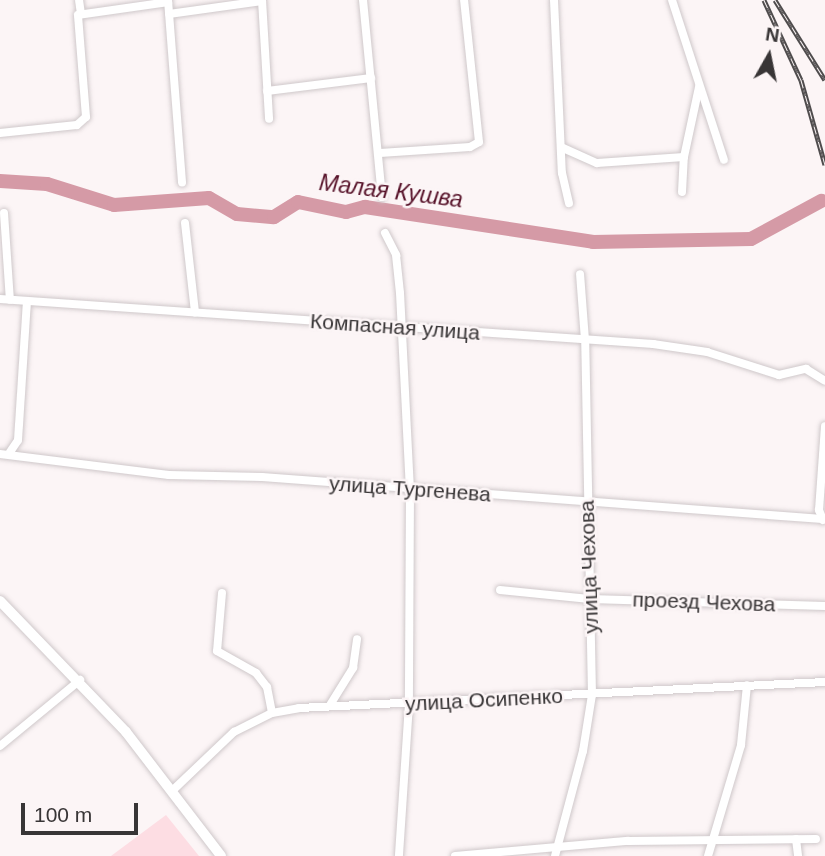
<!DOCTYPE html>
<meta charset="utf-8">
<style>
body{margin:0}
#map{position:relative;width:825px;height:856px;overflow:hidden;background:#fcf5f6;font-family:Helvetica,sans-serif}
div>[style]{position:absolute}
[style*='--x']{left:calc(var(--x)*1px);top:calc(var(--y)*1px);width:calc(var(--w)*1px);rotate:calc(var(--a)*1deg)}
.green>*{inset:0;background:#fddde3}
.river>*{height:14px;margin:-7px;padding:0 7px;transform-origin:7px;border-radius:7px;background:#d59aa6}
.roads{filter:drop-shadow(0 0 2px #cfc8ca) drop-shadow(0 0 2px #cfc8ca)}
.minor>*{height:8px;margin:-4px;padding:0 4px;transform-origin:4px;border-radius:4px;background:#fff}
.major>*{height:10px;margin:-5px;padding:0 5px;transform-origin:5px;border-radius:5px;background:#fff}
.rail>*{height:5px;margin-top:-2.5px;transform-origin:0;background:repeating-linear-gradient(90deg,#fcf5f6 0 8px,#4f4c4d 0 16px);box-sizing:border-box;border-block:2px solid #4f4c4d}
span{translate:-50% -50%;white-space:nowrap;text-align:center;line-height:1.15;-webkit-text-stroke:5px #fcf5f6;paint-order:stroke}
.street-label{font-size:21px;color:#383536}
.water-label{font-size:23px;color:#561128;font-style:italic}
.north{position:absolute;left:734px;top:21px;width:70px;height:70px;-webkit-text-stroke:5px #fcf5f6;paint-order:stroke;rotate:9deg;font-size:19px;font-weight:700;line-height:28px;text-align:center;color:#383536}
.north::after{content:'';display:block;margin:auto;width:24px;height:32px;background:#383536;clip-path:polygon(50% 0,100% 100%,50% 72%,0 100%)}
.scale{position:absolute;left:21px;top:803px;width:117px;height:32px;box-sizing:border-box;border:4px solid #383536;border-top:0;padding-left:9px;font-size:21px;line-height:24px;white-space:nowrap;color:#383536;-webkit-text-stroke:5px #fcf5f6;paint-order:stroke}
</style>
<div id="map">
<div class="green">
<i style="clip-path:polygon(166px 815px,199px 856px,111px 856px)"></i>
</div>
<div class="river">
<i style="--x:0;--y:181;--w:47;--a:3.7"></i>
<i style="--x:47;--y:184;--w:70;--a:17.4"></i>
<i style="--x:114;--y:205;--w:95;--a:-4.2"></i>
<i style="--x:209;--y:198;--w:32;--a:30"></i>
<i style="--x:237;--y:214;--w:37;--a:5"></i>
<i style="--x:274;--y:217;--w:28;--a:-32"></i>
<i style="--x:298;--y:202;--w:49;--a:11.8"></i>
<i style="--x:346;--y:212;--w:20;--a:-15"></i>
<i style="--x:365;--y:207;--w:231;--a:8.7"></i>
<i style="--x:593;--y:242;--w:158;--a:-1.1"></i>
<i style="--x:751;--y:239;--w:80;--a:-28.5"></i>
</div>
<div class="roads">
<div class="minor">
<i style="--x:79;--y:0;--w:14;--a:82"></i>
<i style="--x:168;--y:0;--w:183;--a:85.6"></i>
<i style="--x:262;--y:0;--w:119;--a:86.6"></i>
<i style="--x:363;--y:0;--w:198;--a:84.5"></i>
<i style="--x:554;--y:0;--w:173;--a:87.4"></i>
<i style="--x:562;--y:173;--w:31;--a:77"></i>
<i style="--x:672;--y:0;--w:168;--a:72"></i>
<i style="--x:169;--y:14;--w:94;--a:-8"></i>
<i style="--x:267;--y:91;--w:105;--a:-7.1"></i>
<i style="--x:0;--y:133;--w:77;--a:-5.9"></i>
<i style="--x:77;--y:125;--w:12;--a:-42"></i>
<i style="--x:86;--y:117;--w:102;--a:-94.5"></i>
<i style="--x:78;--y:15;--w:91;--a:-8.2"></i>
<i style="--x:563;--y:148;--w:37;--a:24"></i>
<i style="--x:597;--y:163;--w:87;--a:-3.9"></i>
<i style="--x:684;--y:157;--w:72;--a:-77.9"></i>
<i style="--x:380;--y:153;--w:90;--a:-3.8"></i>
<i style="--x:470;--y:147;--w:10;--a:-29"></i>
<i style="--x:479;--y:142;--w:143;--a:-96"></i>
<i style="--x:682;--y:192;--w:35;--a:-87"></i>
<i style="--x:4;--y:213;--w:87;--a:86.1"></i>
<i style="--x:185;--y:223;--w:90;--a:83.6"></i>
<i style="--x:385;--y:233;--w:25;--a:63"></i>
<i style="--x:396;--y:255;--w:38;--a:84"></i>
<i style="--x:400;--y:293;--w:197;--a:87.1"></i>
<i style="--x:410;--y:490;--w:214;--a:90.3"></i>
<i style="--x:409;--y:704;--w:152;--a:93.8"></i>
<i style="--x:0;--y:299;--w:655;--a:3.94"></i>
<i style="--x:653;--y:344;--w:55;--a:8.4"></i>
<i style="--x:707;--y:352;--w:76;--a:17.7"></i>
<i style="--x:779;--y:375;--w:28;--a:-13"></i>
<i style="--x:806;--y:369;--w:22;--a:32"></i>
<i style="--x:10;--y:452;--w:14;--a:-56"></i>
<i style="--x:18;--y:440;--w:138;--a:-86.3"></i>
<i style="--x:0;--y:454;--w:170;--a:7.1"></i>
<i style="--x:169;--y:475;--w:93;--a:1.2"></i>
<i style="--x:262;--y:477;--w:562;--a:4.29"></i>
<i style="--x:823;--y:520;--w:11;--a:-112"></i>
<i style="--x:819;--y:510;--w:84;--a:-85.9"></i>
<i style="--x:500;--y:590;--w:90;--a:5.7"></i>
<i style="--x:590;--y:599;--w:235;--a:1.7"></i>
<i style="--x:222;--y:593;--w:58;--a:94.9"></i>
<i style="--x:217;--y:651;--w:45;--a:29.4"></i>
<i style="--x:256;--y:673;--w:18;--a:52"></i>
<i style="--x:267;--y:687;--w:26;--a:79"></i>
<i style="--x:330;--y:705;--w:44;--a:-58.1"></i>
<i style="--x:353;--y:668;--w:29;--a:-82"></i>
<i style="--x:0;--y:746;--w:104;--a:-39.5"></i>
<i style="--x:172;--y:791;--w:86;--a:-43.6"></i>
<i style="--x:234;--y:732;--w:42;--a:-26.6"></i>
<i style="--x:272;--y:713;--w:27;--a:-10"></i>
<i style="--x:299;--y:708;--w:527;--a:-2.83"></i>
<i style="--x:796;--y:839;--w:17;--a:83"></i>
<i style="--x:455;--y:856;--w:174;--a:-5"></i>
<i style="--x:628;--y:841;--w:188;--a:-0.6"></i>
<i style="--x:555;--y:856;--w:109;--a:-75.1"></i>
<i style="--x:583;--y:751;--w:57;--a:-80.9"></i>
<i style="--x:592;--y:695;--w:355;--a:-91.1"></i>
<i style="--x:585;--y:340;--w:66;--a:-94.3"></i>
<i style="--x:708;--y:856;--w:116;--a:-73.4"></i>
<i style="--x:741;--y:745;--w:60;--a:-84.3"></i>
</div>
<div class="major">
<i style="--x:0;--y:601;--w:182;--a:46.1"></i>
<i style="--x:126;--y:732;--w:156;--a:52.5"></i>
</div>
</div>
<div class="rail">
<i style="--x:764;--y:0;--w:88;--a:65.2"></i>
<i style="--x:801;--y:80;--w:88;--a:74.2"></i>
<i style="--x:775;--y:0;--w:94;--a:58"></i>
</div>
<div class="street-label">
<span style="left:395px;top:327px;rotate:4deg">Компасная улица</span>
<span style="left:410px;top:489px;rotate:4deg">улица Тургенева</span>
<span style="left:589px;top:567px;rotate:-92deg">улица Чехова</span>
<span style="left:704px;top:602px;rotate:2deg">проезд Чехова</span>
<span style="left:484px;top:700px;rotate:-3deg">улица Осипенко</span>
</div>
<div class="water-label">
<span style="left:391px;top:191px;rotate:7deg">Малая Кушва</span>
</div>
<div class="north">N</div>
<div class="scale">100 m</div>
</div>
